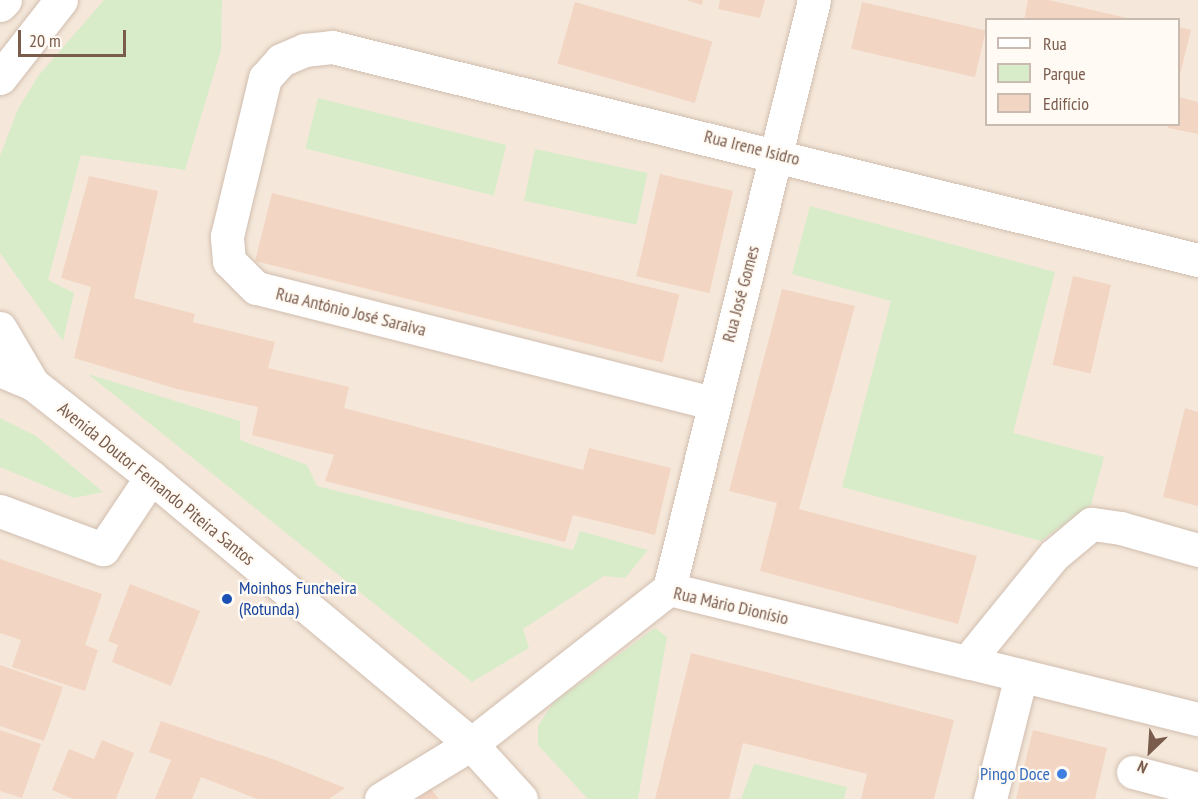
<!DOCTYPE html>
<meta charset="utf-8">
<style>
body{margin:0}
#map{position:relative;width:1198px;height:799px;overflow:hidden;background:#fdf6ec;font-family:"PT Sans Narrow",sans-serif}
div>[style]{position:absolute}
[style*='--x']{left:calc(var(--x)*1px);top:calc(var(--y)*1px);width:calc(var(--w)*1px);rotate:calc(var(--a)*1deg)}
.residential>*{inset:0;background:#f5e8da}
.green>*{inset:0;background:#d8ecc9;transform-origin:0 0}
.building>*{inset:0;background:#f3d5c3;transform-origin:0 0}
.roads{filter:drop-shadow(0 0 2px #d1beb0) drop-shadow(0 0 2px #d1beb0)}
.minor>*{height:33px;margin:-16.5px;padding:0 16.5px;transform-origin:16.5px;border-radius:16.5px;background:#fff}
.tertiary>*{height:33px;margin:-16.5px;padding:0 16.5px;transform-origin:16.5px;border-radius:16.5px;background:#fff}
.dots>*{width:16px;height:16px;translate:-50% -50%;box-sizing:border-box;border:3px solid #fffaf3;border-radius:50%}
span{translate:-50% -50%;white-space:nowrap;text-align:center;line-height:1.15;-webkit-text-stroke:4.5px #fffaf3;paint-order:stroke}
.street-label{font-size:18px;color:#7a5c4d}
.transit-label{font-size:18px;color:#164399}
.left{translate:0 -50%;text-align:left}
.shop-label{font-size:18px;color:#366cbe}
.right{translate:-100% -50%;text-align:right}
.legend{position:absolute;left:985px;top:18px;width:195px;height:108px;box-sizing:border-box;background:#fffaf3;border:2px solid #cabbb1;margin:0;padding:8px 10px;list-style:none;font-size:18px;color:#7a5c4d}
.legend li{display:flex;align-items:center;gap:12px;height:30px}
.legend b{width:30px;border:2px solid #cabbb1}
.north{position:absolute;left:1120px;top:721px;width:60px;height:60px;-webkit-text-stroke:4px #fffaf3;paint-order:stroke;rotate:205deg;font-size:16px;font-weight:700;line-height:24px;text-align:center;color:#7a5c4d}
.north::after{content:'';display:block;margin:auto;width:21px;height:27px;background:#7a5c4d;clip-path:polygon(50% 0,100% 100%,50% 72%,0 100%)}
.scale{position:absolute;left:18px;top:30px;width:108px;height:27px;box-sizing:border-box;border:3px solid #7a5c4d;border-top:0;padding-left:8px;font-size:18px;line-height:21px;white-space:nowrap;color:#7a5c4d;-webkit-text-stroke:4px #fffaf3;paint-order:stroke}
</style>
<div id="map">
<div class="residential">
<i style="clip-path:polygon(evenodd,0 0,1198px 0,1198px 799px,0 799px,0 0,986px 20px,1178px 20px,1178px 124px,986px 124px,986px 20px)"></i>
</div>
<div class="green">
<i style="clip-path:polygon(104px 0,222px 0,221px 50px,185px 170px,81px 155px,48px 280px,74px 293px,63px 341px,0 253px,0 156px,18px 109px,39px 75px)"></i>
<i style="left:318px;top:98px;width:194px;height:52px;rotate:14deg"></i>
<i style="left:535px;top:149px;width:115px;height:53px;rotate:12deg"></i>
<i style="clip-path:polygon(810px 206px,1055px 272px,1013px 433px,1104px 457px,1091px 505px,1041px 541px,842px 487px,891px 301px,792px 274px)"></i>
<i style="clip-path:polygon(88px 374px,240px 421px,240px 440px,307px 465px,317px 486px,573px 550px,580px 531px,648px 550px,625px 578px,604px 576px,523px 629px,529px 648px,472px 682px)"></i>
<i style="clip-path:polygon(0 418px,36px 436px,103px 492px,74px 498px,0 467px)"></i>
<i style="clip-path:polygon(655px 628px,667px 637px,638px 799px,588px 799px,538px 745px,538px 726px,553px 703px)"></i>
<i style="clip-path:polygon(754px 764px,847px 787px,844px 799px,741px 799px)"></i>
</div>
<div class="building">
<i style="clip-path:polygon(686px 0,703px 0,702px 5px)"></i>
<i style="clip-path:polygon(720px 0,765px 0,760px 18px,718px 9px)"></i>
<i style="clip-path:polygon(1028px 0,1049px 0,1136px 20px,1024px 20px)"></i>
<i style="left:575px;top:2px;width:143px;height:64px;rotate:16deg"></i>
<i style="left:862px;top:2px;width:127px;height:48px;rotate:13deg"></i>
<i style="clip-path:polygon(1179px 27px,1191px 30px,1179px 79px)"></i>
<i style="clip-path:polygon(1179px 97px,1198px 102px,1198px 134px,1168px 128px,1168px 124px,1179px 124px)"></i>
<i style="left:660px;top:174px;width:75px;height:105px;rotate:13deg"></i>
<i style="clip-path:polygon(89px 176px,158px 191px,134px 298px,195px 314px,193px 322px,275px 342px,268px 368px,349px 387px,344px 408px,583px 470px,589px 448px,671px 468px,655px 535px,573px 515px,565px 542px,325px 481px,334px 455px,252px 435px,258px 407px,177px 389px,74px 358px,91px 287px,61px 278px)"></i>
<i style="left:272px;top:193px;width:420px;height:70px;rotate:14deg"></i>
<i style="left:1073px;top:276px;width:39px;height:91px;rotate:13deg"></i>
<i style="clip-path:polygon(782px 289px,855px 306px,799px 509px,977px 556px,958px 624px,760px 571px,777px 503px,729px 491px)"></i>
<i style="clip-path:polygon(1185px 408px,1198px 412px,1198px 506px,1163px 497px)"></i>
<i style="clip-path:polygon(0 559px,102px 594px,85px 645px,98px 650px,85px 691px,12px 667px,21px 640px,0 633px)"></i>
<i style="clip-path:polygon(130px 584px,200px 611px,171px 686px,112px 662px,118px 645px,108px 641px)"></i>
<i style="clip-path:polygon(691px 653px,954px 720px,934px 799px,861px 799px,867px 774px,743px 743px,729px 799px,655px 799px)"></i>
<i style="clip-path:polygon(0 665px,63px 687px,44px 741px,0 726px)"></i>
<i style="clip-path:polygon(161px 721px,278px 761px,345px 788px,329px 799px,257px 799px,201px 777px,192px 799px,155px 799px,171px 760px,149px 752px)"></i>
<i style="clip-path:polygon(0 730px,41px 744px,22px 798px,0 791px)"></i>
<i style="clip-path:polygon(1033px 730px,1107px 748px,1095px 799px,1016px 799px)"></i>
<i style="clip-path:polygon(102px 740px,134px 753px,116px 799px,73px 799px,52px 790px,69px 749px,94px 759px)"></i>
<i style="clip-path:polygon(431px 789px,439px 799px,417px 799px)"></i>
</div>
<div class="roads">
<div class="minor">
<i style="--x:712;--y:403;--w:470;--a:-165.8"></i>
<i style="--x:256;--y:288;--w:38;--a:-135"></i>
<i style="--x:229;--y:261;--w:25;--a:-95"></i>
<i style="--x:227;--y:236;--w:163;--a:-76.5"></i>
<i style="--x:265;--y:78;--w:24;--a:-48"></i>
<i style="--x:281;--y:60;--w:25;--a:-23"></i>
<i style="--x:304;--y:50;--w:28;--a:-6"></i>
<i style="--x:332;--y:47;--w:892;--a:13.82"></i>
<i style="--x:0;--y:511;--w:110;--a:20.3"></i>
<i style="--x:103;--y:549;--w:87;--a:-56.3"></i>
<i style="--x:1198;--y:550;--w:80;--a:-164.1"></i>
<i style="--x:1121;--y:528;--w:30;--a:-172"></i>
<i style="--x:1091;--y:524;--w:48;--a:140"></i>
<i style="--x:1054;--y:555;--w:138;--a:129.1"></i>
<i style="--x:967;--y:662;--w:238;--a:13.9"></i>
<i style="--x:669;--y:589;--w:607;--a:-76.17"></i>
<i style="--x:1133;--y:772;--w:67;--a:14.7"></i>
<i style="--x:381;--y:799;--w:105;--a:-31.4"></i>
<i style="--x:471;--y:744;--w:251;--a:-38.1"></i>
<i style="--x:669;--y:589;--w:307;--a:13.8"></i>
<i style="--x:990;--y:799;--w:127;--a:-75.9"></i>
</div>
<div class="tertiary">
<i style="--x:0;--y:5;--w:7;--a:-45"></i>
<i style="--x:0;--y:78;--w:99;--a:-52"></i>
<i style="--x:0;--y:328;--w:65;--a:59.5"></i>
<i style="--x:0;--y:370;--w:36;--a:23"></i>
<i style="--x:33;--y:384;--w:150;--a:38.2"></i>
<i style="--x:151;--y:477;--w:417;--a:39.8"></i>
<i style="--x:471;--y:744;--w:74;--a:47.7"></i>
</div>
</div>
<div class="dots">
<i style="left:227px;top:599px;background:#1a4fb4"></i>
<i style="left:1062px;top:774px;background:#3f7fe0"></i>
</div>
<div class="street-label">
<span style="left:752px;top:148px;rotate:14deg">Rua Irene Isidro</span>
<span style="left:741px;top:294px;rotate:-75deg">Rua José Gomes</span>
<span style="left:351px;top:312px;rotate:14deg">Rua António José Saraiva</span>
<span style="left:156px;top:484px;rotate:39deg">Avenida Doutor Fernando Piteira Santos</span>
<span style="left:731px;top:606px;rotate:13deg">Rua Mário Dionísio</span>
</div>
<div class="transit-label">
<span class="left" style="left:239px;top:599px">Moinhos Funcheira<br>(Rotunda)</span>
</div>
<div class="shop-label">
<span class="right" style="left:1050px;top:774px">Pingo Doce</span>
</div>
<ul class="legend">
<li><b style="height:8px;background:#fff"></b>Rua</li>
<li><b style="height:16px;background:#d8ecc9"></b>Parque</li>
<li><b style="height:16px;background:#f3d5c3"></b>Edifício</li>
</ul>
<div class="north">N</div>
<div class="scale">20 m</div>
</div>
